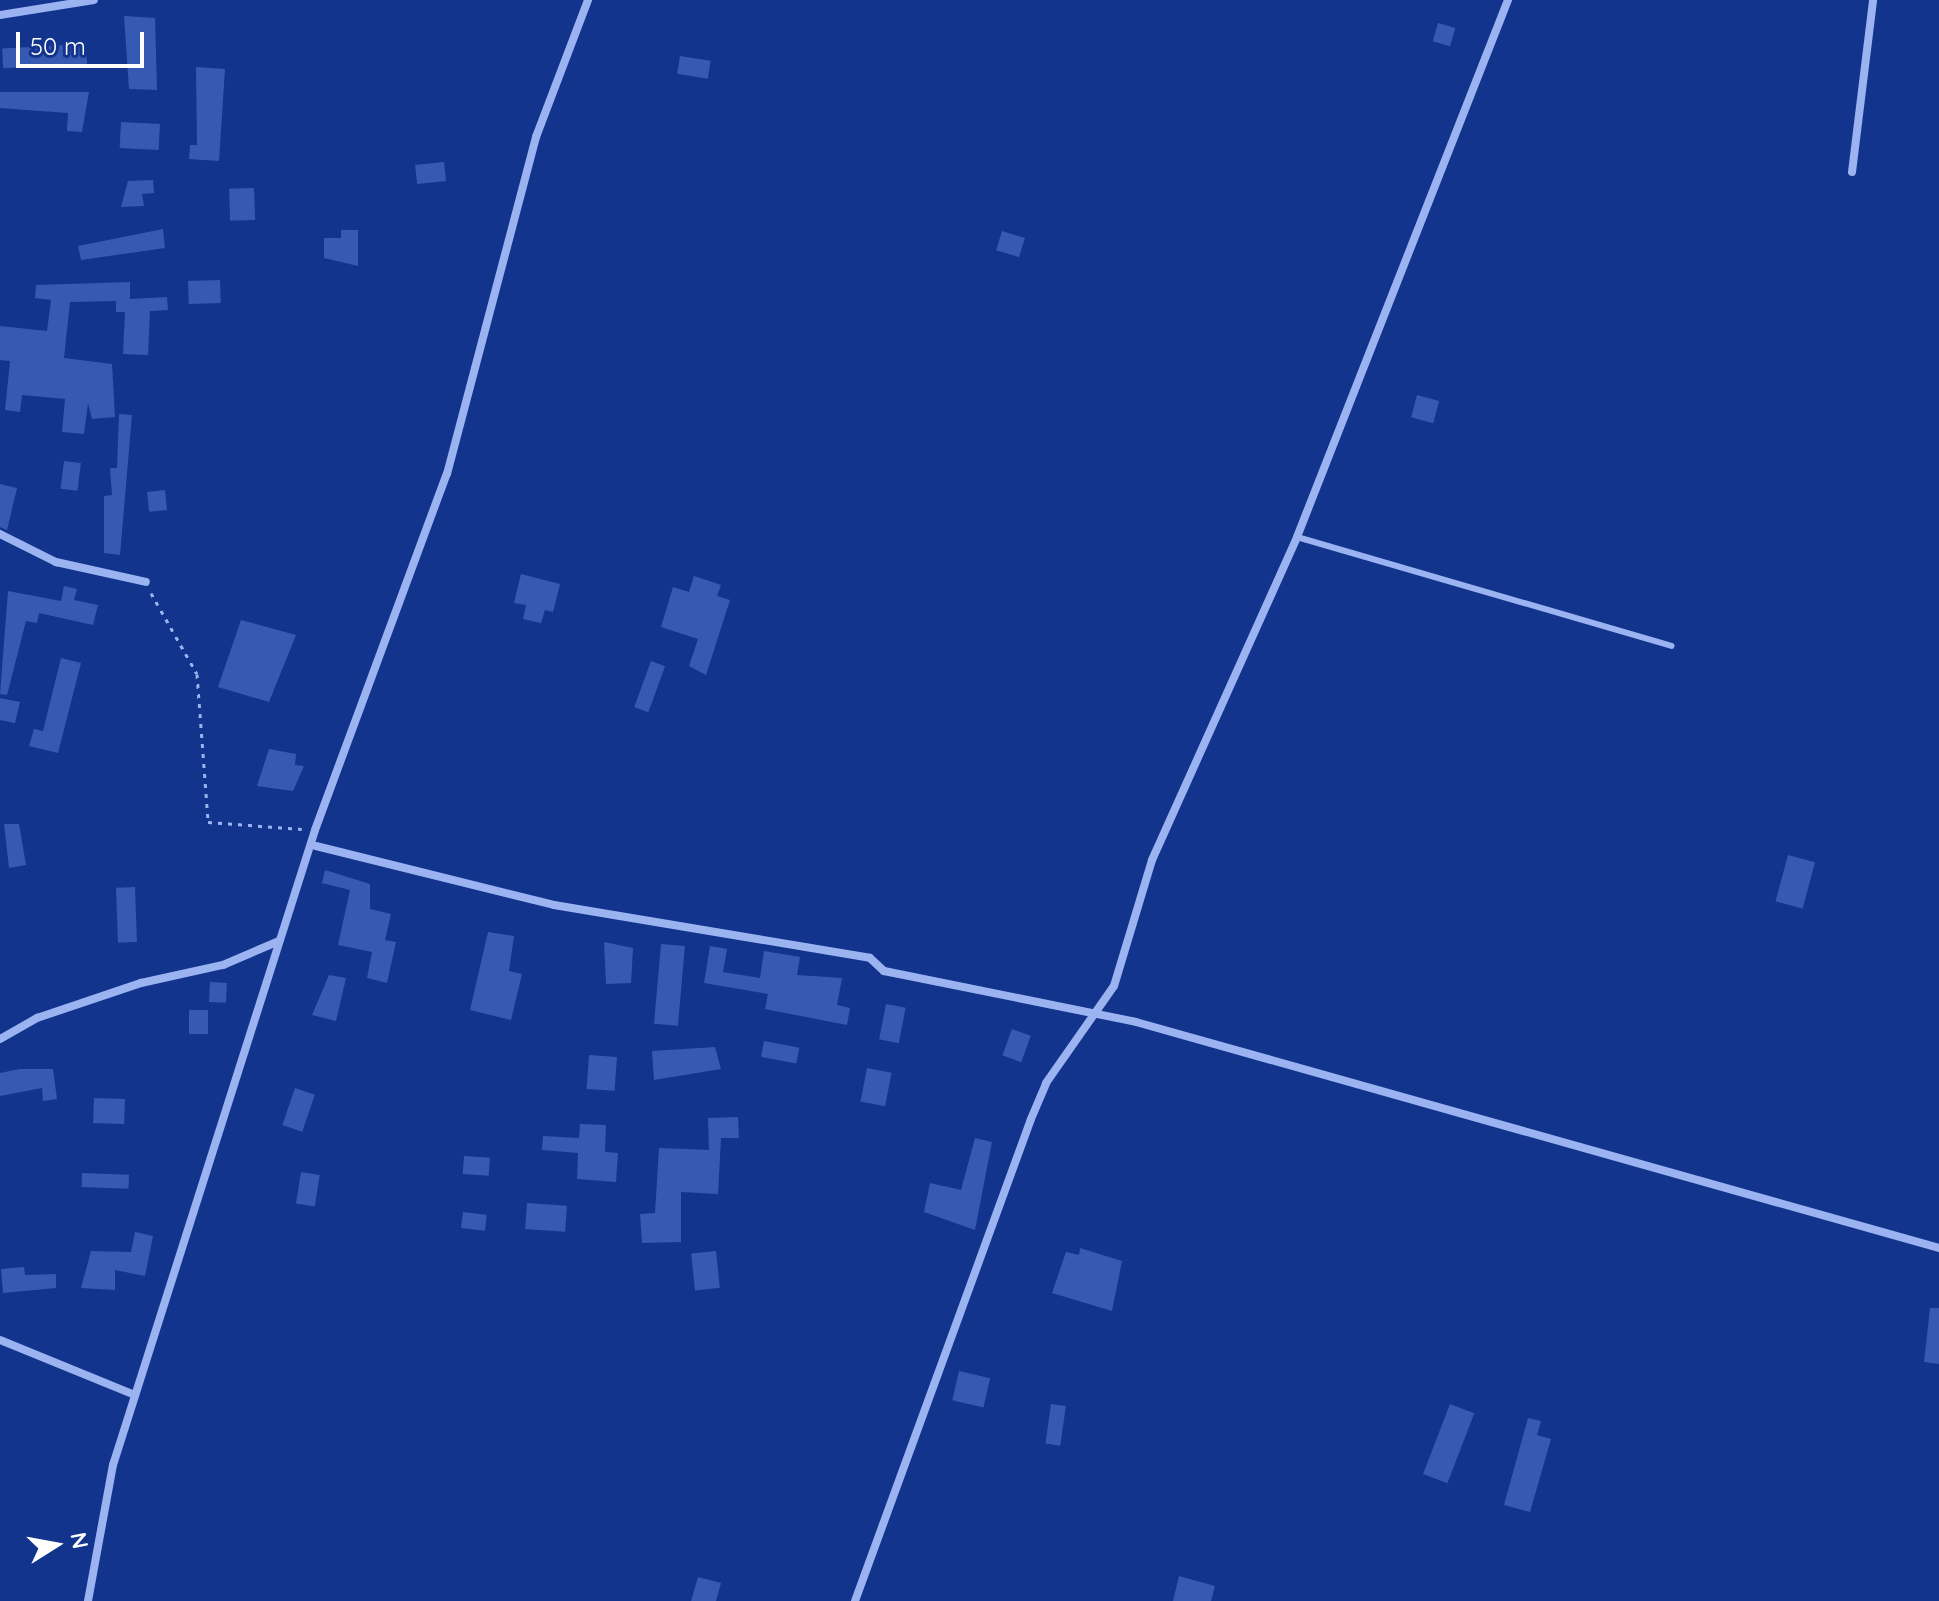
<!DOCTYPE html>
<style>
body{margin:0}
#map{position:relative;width:1939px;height:1601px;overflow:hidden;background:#12348d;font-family:Quicksand,sans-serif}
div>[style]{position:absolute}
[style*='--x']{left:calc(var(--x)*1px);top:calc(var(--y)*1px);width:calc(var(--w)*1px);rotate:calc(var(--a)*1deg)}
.building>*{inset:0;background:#365ab4;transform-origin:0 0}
.path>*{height:3px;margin-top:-1.5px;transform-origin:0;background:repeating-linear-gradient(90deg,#9bb4f1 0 4px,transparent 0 10px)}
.lane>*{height:6px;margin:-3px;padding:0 3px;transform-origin:3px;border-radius:3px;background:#9bb4f1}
.street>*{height:8px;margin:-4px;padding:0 4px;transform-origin:4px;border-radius:4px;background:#9bb4f1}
span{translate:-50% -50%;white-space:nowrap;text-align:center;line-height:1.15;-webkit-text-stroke:6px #12348d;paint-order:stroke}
.north{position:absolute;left:16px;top:1505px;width:80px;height:80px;-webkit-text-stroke:6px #12348d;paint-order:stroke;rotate:79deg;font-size:22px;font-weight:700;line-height:32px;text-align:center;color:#fff}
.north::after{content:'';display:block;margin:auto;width:28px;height:36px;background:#fff;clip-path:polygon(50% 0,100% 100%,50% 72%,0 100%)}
.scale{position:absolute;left:16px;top:32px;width:128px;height:36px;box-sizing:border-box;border:4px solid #fff;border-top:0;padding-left:10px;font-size:24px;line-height:28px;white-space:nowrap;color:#fff;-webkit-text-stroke:6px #12348d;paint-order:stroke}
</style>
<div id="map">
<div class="building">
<i style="clip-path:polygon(124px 16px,155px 18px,157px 90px,129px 89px)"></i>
<i style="left:1438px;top:23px;width:18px;height:19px;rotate:16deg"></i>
<i style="left:86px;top:44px;width:20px;height:84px;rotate:87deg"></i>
<i style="left:680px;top:56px;width:31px;height:18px;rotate:9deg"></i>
<i style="clip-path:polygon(196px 67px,225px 69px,219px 161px,189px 159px,190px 145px,197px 145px)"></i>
<i style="clip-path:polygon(0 92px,89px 92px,82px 132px,67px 131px,68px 113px,0 108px)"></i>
<i style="left:121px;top:122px;width:39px;height:26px;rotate:3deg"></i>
<i style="left:444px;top:162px;width:19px;height:29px;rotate:84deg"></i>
<i style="clip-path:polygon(153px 180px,154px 193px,142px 194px,144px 206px,121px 207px,128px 181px)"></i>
<i style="left:254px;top:188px;width:32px;height:25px;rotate:88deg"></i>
<i style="clip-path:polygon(163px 229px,165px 248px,81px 260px,78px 246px)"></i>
<i style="clip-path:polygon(341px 230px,358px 230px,358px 266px,324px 258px,324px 238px,341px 238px)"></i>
<i style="left:1002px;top:231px;width:24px;height:20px;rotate:17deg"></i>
<i style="left:220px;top:280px;width:23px;height:32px;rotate:88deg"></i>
<i style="clip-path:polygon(130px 282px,130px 299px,167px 297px,168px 310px,150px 311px,148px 355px,123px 354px,125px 312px,116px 312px,116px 301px,70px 302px,64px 358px,112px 364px,115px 417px,92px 419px,88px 403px,84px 434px,62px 432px,65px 399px,22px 395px,20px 412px,5px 410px,10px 361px,0 360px,0 326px,47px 331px,51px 300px,35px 298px,36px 285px)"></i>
<i style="left:1417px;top:395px;width:23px;height:23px;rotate:15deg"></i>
<i style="clip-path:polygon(119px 414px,132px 415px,120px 555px,104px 553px,104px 496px,112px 495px,110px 468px,117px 468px)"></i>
<i style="left:64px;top:461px;width:17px;height:28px;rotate:7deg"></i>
<i style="clip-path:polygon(0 484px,17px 488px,7px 530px,0 527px)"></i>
<i style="left:165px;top:490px;width:20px;height:18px;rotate:84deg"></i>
<i style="clip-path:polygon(521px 574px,560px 584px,553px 612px,545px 610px,541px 623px,523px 619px,526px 605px,514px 603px)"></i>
<i style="clip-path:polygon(694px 576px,721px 585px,717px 596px,730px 600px,706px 675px,689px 666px,698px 639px,661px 627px,673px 587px,689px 592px)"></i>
<i style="clip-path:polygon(64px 586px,77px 589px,74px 600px,98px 605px,93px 625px,39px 613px,37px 623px,26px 621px,7px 695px,0 694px,8px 591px,61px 601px)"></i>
<i style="clip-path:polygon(241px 620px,296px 635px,269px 702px,218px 687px)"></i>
<i style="clip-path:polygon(61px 658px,81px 663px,58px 753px,29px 746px,34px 729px,43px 731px)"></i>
<i style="left:651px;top:661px;width:15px;height:49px;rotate:20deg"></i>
<i style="clip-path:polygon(0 698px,20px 702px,15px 723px,0 720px)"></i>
<i style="clip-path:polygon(269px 749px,296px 754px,295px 765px,304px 766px,293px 791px,257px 786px)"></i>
<i style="clip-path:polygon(4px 824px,19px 824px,26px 865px,9px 868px)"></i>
<i style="left:1788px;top:855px;width:28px;height:48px;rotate:15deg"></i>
<i style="clip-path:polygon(325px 870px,370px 884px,370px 909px,391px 914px,385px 940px,396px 942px,387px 983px,367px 978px,372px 952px,338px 945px,350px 890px,322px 883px)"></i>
<i style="left:135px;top:887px;width:55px;height:19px;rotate:88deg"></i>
<i style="clip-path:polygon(488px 932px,514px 936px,509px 971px,522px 974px,511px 1020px,470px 1010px)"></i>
<i style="clip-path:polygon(604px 942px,633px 948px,631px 983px,606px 984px)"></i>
<i style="left:661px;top:944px;width:24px;height:80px;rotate:5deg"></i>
<i style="clip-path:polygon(710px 946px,727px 949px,723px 972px,760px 978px,764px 951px,800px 957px,797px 975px,842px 978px,837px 1005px,850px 1008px,847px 1025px,765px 1009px,768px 994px,704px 983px)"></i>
<i style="clip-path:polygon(329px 975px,346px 978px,336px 1021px,312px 1015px)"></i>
<i style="left:210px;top:982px;width:17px;height:20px;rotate:3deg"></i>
<i style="left:886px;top:1004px;width:20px;height:36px;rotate:11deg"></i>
<i style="left:189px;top:1010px;width:19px;height:24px"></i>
<i style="left:1012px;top:1029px;width:20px;height:28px;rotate:20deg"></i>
<i style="left:764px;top:1041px;width:36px;height:16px;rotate:11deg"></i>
<i style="clip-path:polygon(715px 1047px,721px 1069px,654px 1080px,652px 1051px)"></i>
<i style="left:589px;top:1055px;width:28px;height:34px;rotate:4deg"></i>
<i style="left:867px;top:1068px;width:25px;height:34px;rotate:11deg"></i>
<i style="clip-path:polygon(20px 1069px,53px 1069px,57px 1099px,43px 1101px,42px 1088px,0 1096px,0 1073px)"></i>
<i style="left:295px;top:1088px;width:21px;height:39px;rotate:19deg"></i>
<i style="left:94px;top:1098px;width:31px;height:25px;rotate:2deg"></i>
<i style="clip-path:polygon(738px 1117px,739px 1138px,721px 1138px,718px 1194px,681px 1192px,681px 1242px,642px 1243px,640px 1214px,655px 1213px,659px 1148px,709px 1150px,708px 1118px)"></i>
<i style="clip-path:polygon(580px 1124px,606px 1125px,605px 1152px,618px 1153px,616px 1182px,577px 1179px,578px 1153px,542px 1150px,543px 1136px,579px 1138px)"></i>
<i style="clip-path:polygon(975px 1138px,992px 1142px,975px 1230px,924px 1212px,930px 1183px,961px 1190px)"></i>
<i style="left:464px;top:1156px;width:26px;height:18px;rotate:4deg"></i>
<i style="left:301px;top:1172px;width:19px;height:32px;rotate:9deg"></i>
<i style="left:82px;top:1173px;width:47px;height:14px;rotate:2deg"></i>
<i style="left:527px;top:1203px;width:40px;height:26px;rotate:4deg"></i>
<i style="left:463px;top:1212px;width:24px;height:16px;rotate:7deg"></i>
<i style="clip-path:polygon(135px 1232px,153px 1236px,145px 1276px,115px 1270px,115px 1290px,81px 1288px,91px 1251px,131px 1252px)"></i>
<i style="clip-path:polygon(1080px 1248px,1122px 1261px,1112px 1311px,1052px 1293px,1066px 1252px,1079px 1255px)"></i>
<i style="left:716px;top:1251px;width:37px;height:25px;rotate:84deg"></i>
<i style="clip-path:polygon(24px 1267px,25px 1275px,56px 1274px,56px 1288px,3px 1293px,1px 1269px)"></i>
<i style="clip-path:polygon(1930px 1308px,1939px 1308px,1939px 1364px,1924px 1362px)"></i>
<i style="left:959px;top:1371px;width:32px;height:30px;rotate:13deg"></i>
<i style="left:1051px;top:1404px;width:15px;height:40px;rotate:8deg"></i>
<i style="left:1450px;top:1404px;width:26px;height:75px;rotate:21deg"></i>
<i style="clip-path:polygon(1528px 1418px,1541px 1421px,1537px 1435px,1551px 1439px,1530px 1512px,1504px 1505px)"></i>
<i style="clip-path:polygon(1179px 1576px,1215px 1586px,1211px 1601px,1173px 1601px)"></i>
<i style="clip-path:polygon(698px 1577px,721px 1583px,716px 1601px,691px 1601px)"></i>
</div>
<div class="path">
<i style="--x:151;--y:593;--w:93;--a:60.4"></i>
<i style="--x:197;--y:674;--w:148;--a:85.7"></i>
<i style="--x:208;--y:822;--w:94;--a:4.3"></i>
</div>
<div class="lane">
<i style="--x:1297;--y:537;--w:390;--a:16.2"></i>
</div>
<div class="street">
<i style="--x:0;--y:15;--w:95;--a:-9.1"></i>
<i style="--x:1852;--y:172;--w:173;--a:-83"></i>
<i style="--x:0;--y:534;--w:63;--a:26.6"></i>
<i style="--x:56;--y:562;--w:92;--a:12.5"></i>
<i style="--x:316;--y:846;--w:245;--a:13.9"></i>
<i style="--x:554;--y:905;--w:320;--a:9.5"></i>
<i style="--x:870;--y:958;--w:19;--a:43"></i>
<i style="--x:884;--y:971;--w:257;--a:11.4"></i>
<i style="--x:1136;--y:1022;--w:834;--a:15.72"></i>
<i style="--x:0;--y:1039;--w:43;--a:-29.6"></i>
<i style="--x:37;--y:1018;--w:110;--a:-18.6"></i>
<i style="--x:141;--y:983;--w:84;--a:-12.4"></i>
<i style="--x:223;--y:965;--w:61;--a:-23.2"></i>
<i style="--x:0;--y:1340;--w:146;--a:22.2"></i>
<i style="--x:88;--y:1601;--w:138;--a:-79.6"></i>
<i style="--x:113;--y:1465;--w:666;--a:-72.35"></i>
<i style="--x:315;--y:830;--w:380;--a:-69.7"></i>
<i style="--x:447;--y:474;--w:349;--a:-75.2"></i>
<i style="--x:536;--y:137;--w:147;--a:-69.2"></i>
<i style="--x:855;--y:1601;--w:513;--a:-69.94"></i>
<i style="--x:1031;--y:1119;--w:39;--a:-67"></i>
<i style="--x:1046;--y:1083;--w:118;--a:-55"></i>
<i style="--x:1114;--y:986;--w:132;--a:-73.2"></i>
<i style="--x:1152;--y:860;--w:354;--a:-65.8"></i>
<i style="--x:1297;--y:537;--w:577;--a:-68.55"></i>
</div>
<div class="north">N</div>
<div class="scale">50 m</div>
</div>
